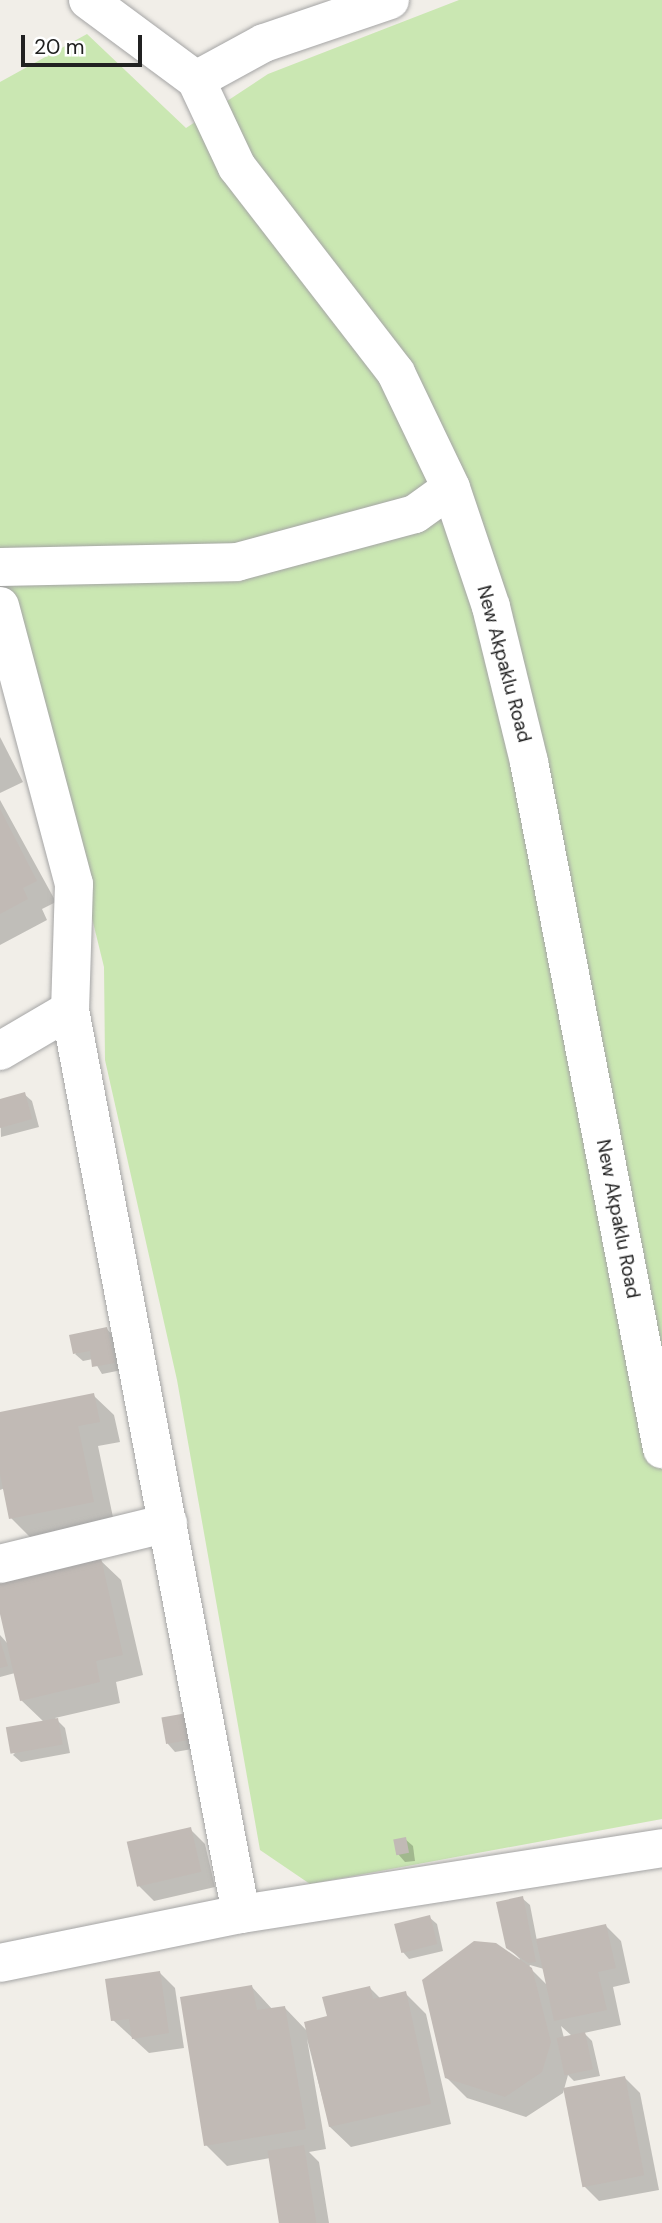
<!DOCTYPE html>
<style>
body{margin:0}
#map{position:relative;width:662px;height:2223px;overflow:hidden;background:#f1eee8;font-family:"DM Sans",sans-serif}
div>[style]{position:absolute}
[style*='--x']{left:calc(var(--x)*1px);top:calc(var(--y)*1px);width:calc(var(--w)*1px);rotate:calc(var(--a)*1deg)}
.grass>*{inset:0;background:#cae7b2}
.shadow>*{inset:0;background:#0003}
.building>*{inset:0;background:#c1bab5;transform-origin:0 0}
.roads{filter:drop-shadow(0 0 2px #a5a5a5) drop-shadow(0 0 2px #a5a5a5)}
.minor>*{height:38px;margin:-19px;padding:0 19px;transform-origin:19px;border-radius:19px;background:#fff}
span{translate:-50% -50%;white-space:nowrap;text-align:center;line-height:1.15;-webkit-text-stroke:7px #fff;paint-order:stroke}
.street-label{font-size:19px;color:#212121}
.scale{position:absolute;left:21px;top:35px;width:121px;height:32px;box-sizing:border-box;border:4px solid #212121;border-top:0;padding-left:9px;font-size:21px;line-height:24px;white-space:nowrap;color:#212121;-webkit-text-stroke:5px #fff;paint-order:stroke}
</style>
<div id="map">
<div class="grass">
<i style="clip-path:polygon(459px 0,662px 0,662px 1819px,310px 1884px,260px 1850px,177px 1380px,105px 1060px,104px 967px,23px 638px,0 586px,0 82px,87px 34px,186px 128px,268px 74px)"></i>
</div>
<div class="shadow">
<i style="clip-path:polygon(0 737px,23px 782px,0 793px)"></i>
<i style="clip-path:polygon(0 800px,56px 902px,42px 909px,47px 920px,0 945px)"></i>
<i style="clip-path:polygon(24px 1094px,32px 1101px,39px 1127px,1px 1137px,0 1100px)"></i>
<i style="clip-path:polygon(107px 1329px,114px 1337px,122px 1370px,102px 1374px,93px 1359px,83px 1361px,75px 1354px)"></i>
<i style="clip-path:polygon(93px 1395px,114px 1415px,120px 1442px,98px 1446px,114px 1522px,32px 1539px,11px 1518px,5px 1488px,0 1490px,0 1414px)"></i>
<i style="clip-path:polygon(100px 1560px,121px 1580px,143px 1675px,116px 1682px,120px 1703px,55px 1718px,65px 1728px,70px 1753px,21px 1762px,13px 1755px,44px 1722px,21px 1700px,15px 1673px,0 1677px,0 1635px,8px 1644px,0 1607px)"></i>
<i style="clip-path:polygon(163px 1720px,198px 1748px,175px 1752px,168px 1744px)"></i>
<i style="clip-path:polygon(190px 1829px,205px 1844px,215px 1887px,154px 1901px,139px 1886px)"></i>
<i style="clip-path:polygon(405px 1839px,413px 1846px,415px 1861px,405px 1862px,398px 1854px)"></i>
<i style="clip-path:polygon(evenodd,522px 1898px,530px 1905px,537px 1941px,606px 1926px,621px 1941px,630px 1983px,613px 1987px,621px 2025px,584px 2033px,592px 2041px,600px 2076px,574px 2081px,568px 2075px,563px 2093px,526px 2117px,467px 2098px,446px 2077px,520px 1959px,508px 1947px,522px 1898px,530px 1965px,544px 1969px,548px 1986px,529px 1967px,530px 1965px,522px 1898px,561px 2026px,572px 2036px,564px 2038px,561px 2026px)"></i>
<i style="clip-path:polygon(429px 1917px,437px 1924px,443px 1951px,409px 1959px,402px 1951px)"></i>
<i style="clip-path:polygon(160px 1973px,175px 1988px,184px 2048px,149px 2053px,113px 2020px)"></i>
<i style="clip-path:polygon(252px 1987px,273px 2010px,285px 2008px,308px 2032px,370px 1988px,381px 1999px,405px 1993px,426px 2014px,451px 2124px,351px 2147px,330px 2127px,307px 2039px,326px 2149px,309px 2152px,319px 2162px,329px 2223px,281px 2223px,270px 2158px,227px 2166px,206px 2145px)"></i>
<i style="clip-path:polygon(625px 2078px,640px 2093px,659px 2190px,599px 2201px,584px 2186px)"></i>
</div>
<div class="building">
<i style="clip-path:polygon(0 809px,37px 881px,23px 888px,28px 899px,0 914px)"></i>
<i style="clip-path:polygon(25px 1092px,32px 1119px,0 1128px,0 1099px)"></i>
<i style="clip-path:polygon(107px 1327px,115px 1363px,92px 1367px,90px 1351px,73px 1354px,69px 1335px)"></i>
<i style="clip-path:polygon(94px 1393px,100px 1422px,78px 1426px,94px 1502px,9px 1519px,0 1474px,0 1412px)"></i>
<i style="clip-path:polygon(101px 1558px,123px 1655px,96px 1661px,100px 1682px,20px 1701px,0 1614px,0 1580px)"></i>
<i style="clip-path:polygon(0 1640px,8px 1666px,0 1668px)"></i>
<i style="left:187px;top:1713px;width:27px;height:26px;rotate:80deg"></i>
<i style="left:58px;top:1718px;width:27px;height:53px;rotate:80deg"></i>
<i style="left:191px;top:1827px;width:46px;height:66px;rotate:77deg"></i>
<i style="left:406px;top:1837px;width:16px;height:13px;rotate:79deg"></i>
<i style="clip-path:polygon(523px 1896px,536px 1962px,528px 1963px,506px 1948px,496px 1902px)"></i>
<i style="left:430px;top:1915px;width:30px;height:37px;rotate:76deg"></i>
<i style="clip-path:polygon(606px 1924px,616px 1968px,598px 1972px,607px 2010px,554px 2021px,536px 1939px)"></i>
<i style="clip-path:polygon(474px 1941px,496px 1943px,532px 1968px,551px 2042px,542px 2072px,505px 2097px,445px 2078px,422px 1980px)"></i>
<i style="clip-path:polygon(160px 1971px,169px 2033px,132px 2039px,129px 2019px,111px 2021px,105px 1979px)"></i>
<i style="clip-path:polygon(252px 1985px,257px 2010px,285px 2006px,306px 2129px,204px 2146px,180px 1997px)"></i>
<i style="clip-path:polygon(370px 1986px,373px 1999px,406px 1991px,431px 2104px,329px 2127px,304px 2022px,327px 2016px,322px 1997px)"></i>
<i style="left:585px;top:2032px;width:38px;height:29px;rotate:78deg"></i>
<i style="left:625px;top:2076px;width:101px;height:63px;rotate:79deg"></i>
<i style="left:304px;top:2145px;width:79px;height:37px;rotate:81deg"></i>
</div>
<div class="roads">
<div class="minor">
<i style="--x:88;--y:0;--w:134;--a:36.5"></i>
<i style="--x:196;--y:80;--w:96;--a:64.8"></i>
<i style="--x:237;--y:167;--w:260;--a:52.3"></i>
<i style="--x:396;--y:373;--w:127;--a:64.4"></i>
<i style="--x:451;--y:488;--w:126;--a:71.4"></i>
<i style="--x:491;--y:607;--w:160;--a:76.2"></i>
<i style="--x:529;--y:762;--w:700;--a:79.04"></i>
<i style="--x:196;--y:80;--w:77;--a:-28.6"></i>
<i style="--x:264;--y:43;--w:133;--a:-18.8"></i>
<i style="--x:0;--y:567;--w:237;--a:-1.2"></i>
<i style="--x:237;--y:562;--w:184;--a:-15.1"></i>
<i style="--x:415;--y:514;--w:44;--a:-35.8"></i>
<i style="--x:0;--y:606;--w:288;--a:75.1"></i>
<i style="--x:74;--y:884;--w:126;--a:91.8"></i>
<i style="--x:70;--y:1010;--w:920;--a:79.29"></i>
<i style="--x:0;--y:1051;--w:81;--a:-30.4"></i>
<i style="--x:0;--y:1564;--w:173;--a:-13.7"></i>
<i style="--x:0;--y:1963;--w:246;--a:-11.5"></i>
<i style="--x:241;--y:1914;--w:426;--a:-8.9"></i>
</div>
</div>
<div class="street-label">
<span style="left:504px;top:664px;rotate:75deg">New Akpaklu Road</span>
<span style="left:618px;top:1219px;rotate:79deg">New Akpaklu Road</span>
</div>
<div class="scale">20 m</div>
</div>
